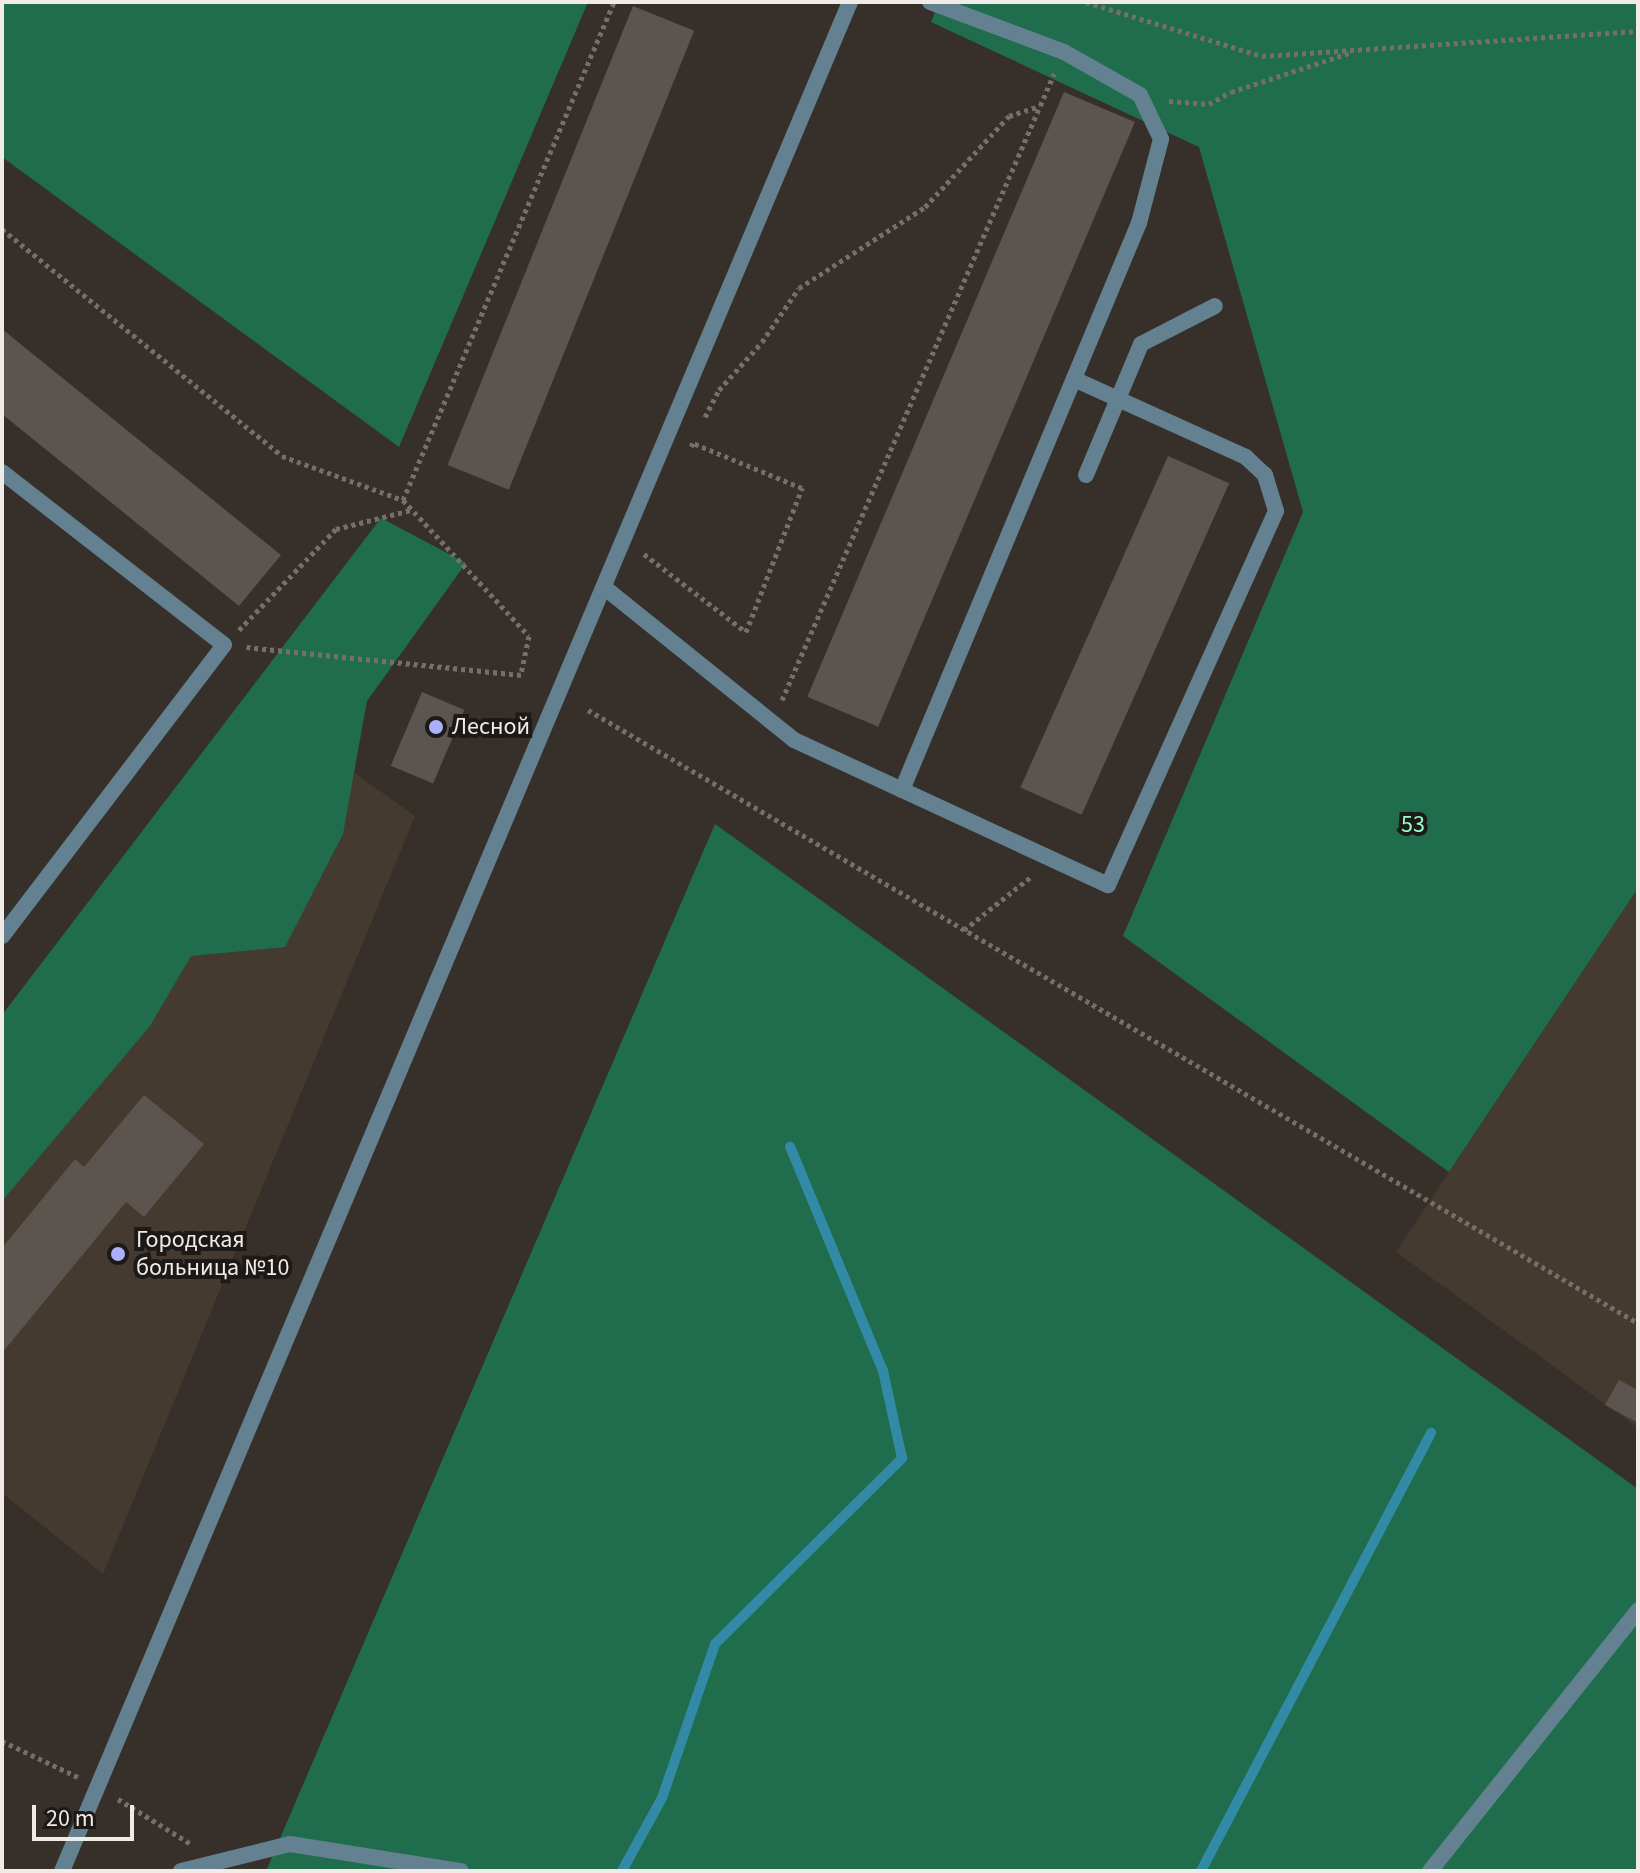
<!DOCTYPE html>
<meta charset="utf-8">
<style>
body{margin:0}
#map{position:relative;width:1640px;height:1873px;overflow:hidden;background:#37302a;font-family:"Source Sans 3",sans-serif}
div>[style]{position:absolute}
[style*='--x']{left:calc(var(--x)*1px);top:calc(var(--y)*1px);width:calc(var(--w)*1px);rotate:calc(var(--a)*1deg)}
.built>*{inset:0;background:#443a2f}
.forest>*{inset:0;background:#1f6d4c}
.stream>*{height:10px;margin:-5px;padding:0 5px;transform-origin:5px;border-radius:5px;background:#328aa7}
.building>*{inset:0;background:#5c544e;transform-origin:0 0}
.path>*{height:5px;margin-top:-2.5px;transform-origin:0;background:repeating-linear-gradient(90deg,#756f69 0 4px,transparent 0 8px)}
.service>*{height:16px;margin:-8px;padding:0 8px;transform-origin:8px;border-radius:8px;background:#638191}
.minor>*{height:16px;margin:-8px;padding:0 8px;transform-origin:8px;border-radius:8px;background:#638191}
.dots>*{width:22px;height:22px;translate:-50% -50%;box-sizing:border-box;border:4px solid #1c1916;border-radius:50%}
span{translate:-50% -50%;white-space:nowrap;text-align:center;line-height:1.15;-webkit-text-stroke:8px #1c1916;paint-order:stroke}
.poi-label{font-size:24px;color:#f0ebe7}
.left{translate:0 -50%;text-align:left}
.park-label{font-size:24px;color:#94fdc8}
.frame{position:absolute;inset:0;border:4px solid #f0ebe7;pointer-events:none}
.scale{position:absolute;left:32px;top:1805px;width:102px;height:36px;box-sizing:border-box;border:4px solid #f0ebe7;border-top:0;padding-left:10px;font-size:24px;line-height:28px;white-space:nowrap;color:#f0ebe7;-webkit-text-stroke:6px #1c1916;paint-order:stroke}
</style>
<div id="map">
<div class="built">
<i style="clip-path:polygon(248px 697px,415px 816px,103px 1574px,2px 1493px,2px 1015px)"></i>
<i style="clip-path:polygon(1638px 888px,1638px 1428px,1396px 1252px)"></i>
</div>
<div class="forest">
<i style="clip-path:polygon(2px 2px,588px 2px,399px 447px,2px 157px)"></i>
<i style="clip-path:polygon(939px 2px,1638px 2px,1638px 888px,1449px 1172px,1123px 936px,1303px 512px,1199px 147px,931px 22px)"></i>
<i style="clip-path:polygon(381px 518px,466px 563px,367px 701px,343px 834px,285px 947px,191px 956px,150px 1026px,2px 1201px,2px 1015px)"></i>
<i style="clip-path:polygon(715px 824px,1638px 1489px,1638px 1871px,266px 1871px)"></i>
</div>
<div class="stream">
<i style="--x:622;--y:1871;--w:83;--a:-61.3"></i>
<i style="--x:662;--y:1798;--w:163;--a:-71"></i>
<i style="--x:715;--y:1644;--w:264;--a:-44.8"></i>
<i style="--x:902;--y:1458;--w:89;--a:-102.3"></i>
<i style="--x:883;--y:1371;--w:243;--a:-112.5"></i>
<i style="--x:1201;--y:1871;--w:495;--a:-62.3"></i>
</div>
<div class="building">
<i style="left:633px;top:6px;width:66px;height:495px;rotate:22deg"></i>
<i style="left:1064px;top:92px;width:77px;height:657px;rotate:23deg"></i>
<i style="clip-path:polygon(2px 329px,281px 555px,239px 606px,2px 414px)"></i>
<i style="left:1168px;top:456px;width:67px;height:363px;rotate:24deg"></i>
<i style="left:422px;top:692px;width:46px;height:80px;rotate:23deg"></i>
<i style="clip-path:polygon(144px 1095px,204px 1144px,144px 1217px,126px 1202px,2px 1353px,2px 1248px,75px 1159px,84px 1167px)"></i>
<i style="clip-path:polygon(1619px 1380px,1638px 1390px,1638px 1423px,1605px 1405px)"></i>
</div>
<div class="path">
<i style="--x:1086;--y:2;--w:184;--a:17.1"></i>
<i style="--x:1262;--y:56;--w:377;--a:-3.8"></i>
<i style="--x:1169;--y:101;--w:40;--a:4.3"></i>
<i style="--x:1209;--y:104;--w:25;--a:-29"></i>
<i style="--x:1231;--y:92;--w:124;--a:-18.3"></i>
<i style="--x:2;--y:229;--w:360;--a:39"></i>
<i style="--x:282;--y:456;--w:129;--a:20"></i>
<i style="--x:403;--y:500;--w:185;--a:47.2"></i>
<i style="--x:529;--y:636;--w:40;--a:102"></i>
<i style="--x:521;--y:675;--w:276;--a:-174.2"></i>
<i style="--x:705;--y:417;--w:30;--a:-63"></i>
<i style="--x:719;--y:390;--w:64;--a:-48.1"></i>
<i style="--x:762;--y:342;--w:65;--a:-55.6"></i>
<i style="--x:799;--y:288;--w:150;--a:-32.7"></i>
<i style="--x:925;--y:207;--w:124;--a:-47.3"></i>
<i style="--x:1009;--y:116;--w:32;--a:-18"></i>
<i style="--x:403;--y:500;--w:541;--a:-67.04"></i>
<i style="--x:644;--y:554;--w:128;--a:37.4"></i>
<i style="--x:746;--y:632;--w:155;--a:-68.7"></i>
<i style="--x:802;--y:488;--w:118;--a:-157.6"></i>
<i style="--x:693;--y:443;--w:4;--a:117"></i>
<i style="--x:239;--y:630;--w:140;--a:-46.2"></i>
<i style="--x:336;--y:529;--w:77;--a:-14.2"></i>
<i style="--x:782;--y:700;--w:683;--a:-66.51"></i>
<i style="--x:588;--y:710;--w:1216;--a:30.28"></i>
<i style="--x:964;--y:930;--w:87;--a:-38.5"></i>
<i style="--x:2;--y:1741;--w:84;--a:25.3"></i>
<i style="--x:118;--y:1799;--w:86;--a:31.7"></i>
</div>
<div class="service">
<i style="--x:2;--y:472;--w:281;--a:37.9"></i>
<i style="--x:224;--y:645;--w:366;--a:127.3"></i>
<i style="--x:1086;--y:475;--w:142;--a:-67.2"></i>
<i style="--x:1141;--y:344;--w:83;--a:-27.2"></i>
<i style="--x:605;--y:588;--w:243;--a:38.8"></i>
<i style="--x:794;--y:740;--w:346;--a:24.8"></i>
<i style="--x:1108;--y:885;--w:410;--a:-65.8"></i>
<i style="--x:1276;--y:511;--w:38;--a:-107"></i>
<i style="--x:1265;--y:475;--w:26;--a:-137"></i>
<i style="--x:1246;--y:457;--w:189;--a:-155.6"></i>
<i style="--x:902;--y:790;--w:615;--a:-67.32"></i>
<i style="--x:1139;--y:223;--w:87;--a:-75.3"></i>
<i style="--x:1161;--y:139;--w:49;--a:-115.5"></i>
<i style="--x:1140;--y:95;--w:87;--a:-150.5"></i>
<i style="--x:1064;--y:52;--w:143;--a:-159.5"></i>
</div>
<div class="minor">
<i style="--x:62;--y:1871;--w:2028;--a:-67.14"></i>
<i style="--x:181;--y:1871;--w:112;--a:-13.9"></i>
<i style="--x:290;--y:1844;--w:173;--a:9"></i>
<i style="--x:1430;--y:1871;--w:334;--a:-51.4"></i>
</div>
<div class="dots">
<i style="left:436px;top:727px;background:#acaffb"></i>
<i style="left:118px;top:1254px;background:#acaffb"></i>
</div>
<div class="poi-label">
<span class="left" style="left:452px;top:727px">Лесной</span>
<span class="left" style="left:136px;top:1254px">Городская<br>больница №10</span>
</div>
<div class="park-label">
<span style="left:1413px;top:825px">53</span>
</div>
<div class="frame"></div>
<div class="scale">20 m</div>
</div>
